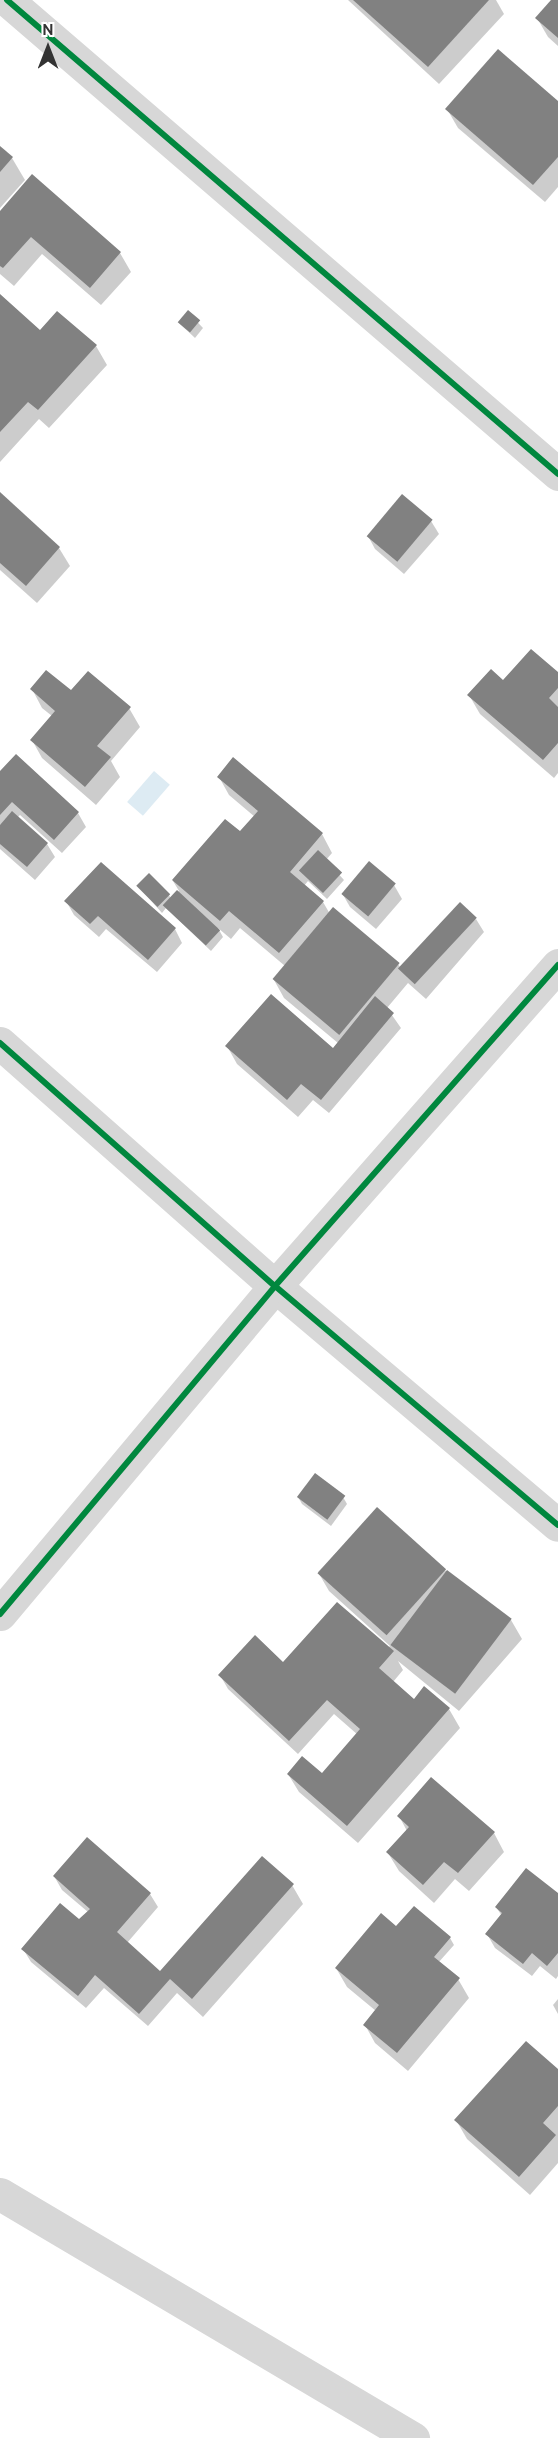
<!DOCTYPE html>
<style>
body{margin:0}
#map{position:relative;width:558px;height:2438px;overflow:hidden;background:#fff;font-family:Cabin,sans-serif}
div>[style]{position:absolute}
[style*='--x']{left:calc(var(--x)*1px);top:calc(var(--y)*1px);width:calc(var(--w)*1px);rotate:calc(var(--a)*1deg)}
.water>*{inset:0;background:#ddebf3;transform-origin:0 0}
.shadow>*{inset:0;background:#0003}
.building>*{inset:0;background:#818181;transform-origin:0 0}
.street>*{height:33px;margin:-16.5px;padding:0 16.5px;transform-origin:16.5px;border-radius:16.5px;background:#d7d7d7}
.cycleway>*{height:6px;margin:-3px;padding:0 3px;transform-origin:3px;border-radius:3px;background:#00873e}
span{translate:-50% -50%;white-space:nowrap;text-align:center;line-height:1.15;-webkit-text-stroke:6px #fff;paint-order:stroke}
.north{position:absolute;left:18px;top:18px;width:60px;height:60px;-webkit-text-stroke:4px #fff;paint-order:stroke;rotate:0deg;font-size:16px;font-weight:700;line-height:24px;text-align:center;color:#333}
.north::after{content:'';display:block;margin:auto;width:21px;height:27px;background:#333;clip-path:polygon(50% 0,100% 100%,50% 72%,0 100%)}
</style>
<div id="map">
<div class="water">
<i style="left:154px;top:771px;width:21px;height:41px;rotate:41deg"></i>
</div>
<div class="shadow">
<i style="clip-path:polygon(348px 0,496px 0,504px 14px,439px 84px)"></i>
<i style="clip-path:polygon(553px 0,558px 0,558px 46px,548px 37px,537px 18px)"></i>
<i style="clip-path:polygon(558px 103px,558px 187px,545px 202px,458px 128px,447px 109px)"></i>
<i style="clip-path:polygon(0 148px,12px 158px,25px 180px,0 208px)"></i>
<i style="clip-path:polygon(0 213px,120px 253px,131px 272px,101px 305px,42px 254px,14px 286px,0 274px)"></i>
<i style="clip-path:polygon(0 296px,40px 332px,57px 313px,96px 346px,107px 365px,49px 428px,39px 419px,0 462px)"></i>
<i style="clip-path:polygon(188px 312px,203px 328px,195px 338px,179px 323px)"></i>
<i style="clip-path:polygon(0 494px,59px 548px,70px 566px,37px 603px,0 570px)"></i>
<i style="clip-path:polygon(431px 521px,439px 534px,404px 574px,375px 549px,368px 536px)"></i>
<i style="clip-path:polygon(558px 674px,558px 773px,554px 778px,480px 714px,469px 695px,504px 682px)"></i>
<i style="clip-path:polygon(32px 689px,71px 692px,129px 708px,140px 727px,111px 761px,120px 777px,96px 805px,42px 758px,32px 740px,52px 716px,42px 708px)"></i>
<i style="clip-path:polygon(0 773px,78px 813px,86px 827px,62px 853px,20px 815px,17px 818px,47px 844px,55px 857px,35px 880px,0 849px)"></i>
<i style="clip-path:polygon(219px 777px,322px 834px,332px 853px,326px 860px,344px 880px,327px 899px,308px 881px,304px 886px,323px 902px,330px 914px,398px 964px,402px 970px,476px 919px,484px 932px,426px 999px,408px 983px,387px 1008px,401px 1028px,329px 1113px,313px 1100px,298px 1117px,237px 1064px,227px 1046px,332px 1050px,338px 1043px,284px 998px,274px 980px,285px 966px,240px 928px,231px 939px,218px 928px,223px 937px,211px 951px,166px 908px,162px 913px,138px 886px,169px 895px,171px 899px,179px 891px,173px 881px,240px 833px,255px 817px,229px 795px)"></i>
<i style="clip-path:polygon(394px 885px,402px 899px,376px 929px,350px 907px,342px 893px)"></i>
<i style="clip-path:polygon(66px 901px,175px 929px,182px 943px,157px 972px,106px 929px,99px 937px,74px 915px)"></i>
<i style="clip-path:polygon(298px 1497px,343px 1497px,347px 1504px,331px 1526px,302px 1504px)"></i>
<i style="clip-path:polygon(377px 1509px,446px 1571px,511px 1620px,522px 1639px,459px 1711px,398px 1661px,403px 1670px,393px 1682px,414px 1701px,449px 1709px,460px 1728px,358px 1843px,299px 1792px,288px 1774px,322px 1775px,358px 1735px,334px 1714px,298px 1754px,228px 1689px,220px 1675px,388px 1648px,390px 1646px,329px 1591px,318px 1572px)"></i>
<i style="clip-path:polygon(399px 1816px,494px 1833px,504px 1852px,469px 1891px,455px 1879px,434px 1903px,399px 1871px,388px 1853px,407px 1831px)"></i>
<i style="clip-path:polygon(54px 1876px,150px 1894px,158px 1907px,127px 1943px,161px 1973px,292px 1885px,303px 1904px,203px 2017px,177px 1993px,148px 2026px,104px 1988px,86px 2008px,31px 1962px,23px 1949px,79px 1921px,88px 1912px,62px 1890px)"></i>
<i style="clip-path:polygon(558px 1895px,558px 1976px,556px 1979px,540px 1966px,532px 1976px,495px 1948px,487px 1934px,502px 1916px,496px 1907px)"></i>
<i style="clip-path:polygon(397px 1928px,450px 1938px,454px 1945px,438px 1963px,458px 1979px,469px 1998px,408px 2071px,375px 2043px,365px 2025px,376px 2011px,347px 1987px,336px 1968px)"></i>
<i style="clip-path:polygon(558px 1999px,558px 2014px,553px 2005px)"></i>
<i style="clip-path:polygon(558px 2071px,558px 2163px,530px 2195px,467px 2139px,456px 2120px)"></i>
</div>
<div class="building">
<i style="clip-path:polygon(353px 0,489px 0,428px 67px)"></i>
<i style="clip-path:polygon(551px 0,558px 0,558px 38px,535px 18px)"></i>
<i style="clip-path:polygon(498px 49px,558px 101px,558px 157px,533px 185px,445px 109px)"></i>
<i style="clip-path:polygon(0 146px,13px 157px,0 172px)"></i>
<i style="clip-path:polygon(32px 174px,121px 252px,90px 288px,31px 237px,3px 268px,0 266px,0 211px)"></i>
<i style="clip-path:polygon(0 294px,40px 330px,57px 311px,97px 345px,38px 410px,28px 402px,0 432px)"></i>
<i style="left:188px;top:310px;width:16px;height:16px;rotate:40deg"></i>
<i style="clip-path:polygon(0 492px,60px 547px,26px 586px,0 563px)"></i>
<i style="left:402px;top:494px;width:40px;height:55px;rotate:40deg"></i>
<i style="clip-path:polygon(531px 649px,558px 672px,558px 688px,549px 698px,558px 707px,558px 743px,543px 760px,467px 695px,491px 669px,503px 680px)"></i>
<i style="clip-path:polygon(46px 670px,71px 690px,88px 671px,131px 707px,97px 746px,111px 757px,85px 787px,30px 740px,55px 711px,30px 689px)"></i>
<i style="clip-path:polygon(16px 754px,79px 812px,54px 840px,12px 802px,0 815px,0 771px)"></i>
<i style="clip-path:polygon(233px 757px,323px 833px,290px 872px,324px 901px,279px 953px,229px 911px,220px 921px,172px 880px,225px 819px,240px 831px,258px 811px,217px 777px)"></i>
<i style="clip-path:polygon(12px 811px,48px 843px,27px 867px,0 844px,0 825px)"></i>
<i style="left:318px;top:850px;width:33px;height:28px;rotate:43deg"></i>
<i style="left:369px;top:861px;width:35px;height:43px;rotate:40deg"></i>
<i style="clip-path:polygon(101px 862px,176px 928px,148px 960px,98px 916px,90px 924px,64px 901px)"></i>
<i style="left:149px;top:873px;width:30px;height:18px;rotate:45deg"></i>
<i style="left:177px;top:890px;width:59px;height:21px;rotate:43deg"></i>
<i style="left:460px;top:902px;width:23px;height:91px;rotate:43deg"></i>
<i style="left:333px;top:907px;width:87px;height:94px;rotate:40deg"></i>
<i style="clip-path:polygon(271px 994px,333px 1048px,375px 996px,394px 1013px,321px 1100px,301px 1084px,287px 1100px,225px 1046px)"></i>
<i style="left:315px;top:1473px;width:38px;height:30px;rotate:37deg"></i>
<i style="left:377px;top:1507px;width:93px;height:89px;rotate:42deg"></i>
<i style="left:447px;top:1570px;width:81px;height:94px;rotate:37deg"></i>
<i style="clip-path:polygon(337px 1602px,394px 1651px,379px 1668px,414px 1699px,424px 1686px,450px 1708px,347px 1826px,287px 1774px,302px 1756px,322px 1773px,360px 1729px,327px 1700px,289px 1741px,218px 1675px,255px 1635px,283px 1662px)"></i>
<i style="clip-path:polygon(431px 1777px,495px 1832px,458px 1873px,444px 1862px,423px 1885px,386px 1852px,409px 1827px,397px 1816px)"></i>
<i style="clip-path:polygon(87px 1837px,151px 1893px,117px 1932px,160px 1971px,262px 1856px,294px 1884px,192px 1999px,170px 1979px,139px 2014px,95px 1975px,78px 1996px,21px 1949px,60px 1903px,79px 1919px,90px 1909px,53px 1876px)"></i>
<i style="clip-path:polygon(526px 1868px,558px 1893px,558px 1953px,547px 1966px,532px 1953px,523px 1964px,485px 1934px,502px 1913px,495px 1907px)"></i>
<i style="clip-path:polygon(414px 1906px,451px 1937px,434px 1957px,460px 1978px,397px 2053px,363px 2025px,379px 2005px,335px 1968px,381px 1913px,396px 1926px)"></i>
<i style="clip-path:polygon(526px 2041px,558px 2069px,558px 2106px,543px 2123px,556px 2135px,519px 2177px,454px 2120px)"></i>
</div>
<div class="street">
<i style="--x:7;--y:0;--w:727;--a:40.7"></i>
<i style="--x:0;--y:1043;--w:367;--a:41.5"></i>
<i style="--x:275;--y:1286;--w:370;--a:40.2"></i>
<i style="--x:0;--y:1614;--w:428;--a:-50"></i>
<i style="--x:275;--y:1286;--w:428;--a:-48.6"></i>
<i style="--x:0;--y:2194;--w:480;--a:30.6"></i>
</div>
<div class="cycleway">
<i style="--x:7;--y:0;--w:727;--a:40.7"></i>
<i style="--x:0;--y:1043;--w:367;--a:41.5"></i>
<i style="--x:275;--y:1286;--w:370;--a:40.2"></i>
<i style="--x:0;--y:1614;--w:428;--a:-50"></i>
<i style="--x:275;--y:1286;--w:428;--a:-48.6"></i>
</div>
<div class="north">N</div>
</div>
